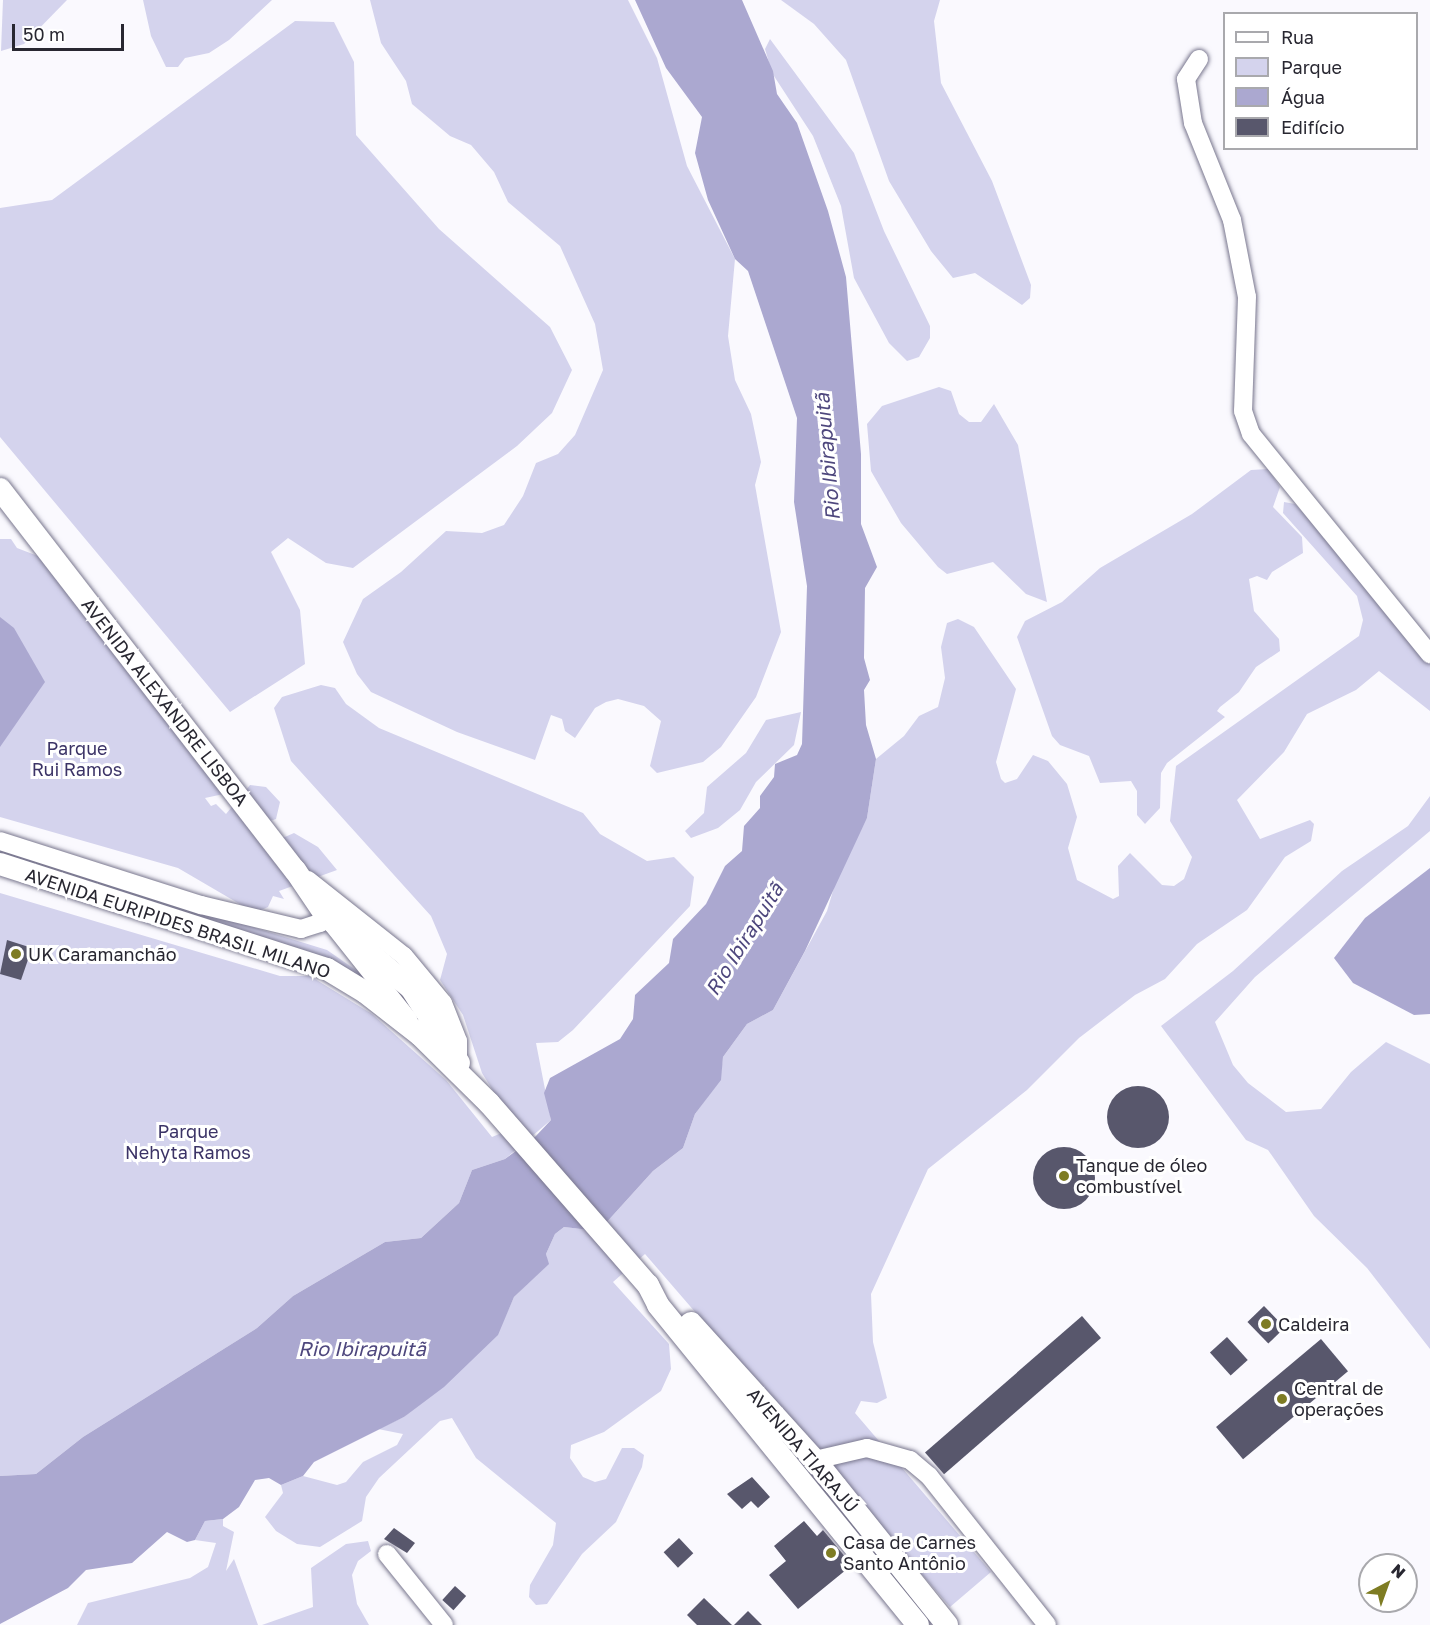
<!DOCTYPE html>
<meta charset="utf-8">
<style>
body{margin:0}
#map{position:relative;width:1430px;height:1625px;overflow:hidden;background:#faf9fe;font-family:"Golos Text",sans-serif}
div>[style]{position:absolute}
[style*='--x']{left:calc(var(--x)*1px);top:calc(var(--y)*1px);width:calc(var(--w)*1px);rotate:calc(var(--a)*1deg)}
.green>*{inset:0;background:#d4d3ed}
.water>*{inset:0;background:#aba8d0}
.building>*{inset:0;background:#58576c;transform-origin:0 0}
.round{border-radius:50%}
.roads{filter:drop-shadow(0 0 2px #79778e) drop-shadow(0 0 2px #79778e)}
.minor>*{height:18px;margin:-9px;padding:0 9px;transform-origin:9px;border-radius:9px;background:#fff}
.major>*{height:22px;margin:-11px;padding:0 11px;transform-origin:11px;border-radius:11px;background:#fff}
.dots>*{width:16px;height:16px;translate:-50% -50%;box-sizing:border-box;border:3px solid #fff;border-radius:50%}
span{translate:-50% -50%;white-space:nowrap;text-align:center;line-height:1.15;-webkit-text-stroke:6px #fff;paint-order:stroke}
.street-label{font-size:18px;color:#282731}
.park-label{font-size:18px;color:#3b3366}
.poi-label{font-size:18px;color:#282731}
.left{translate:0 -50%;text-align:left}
.water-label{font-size:20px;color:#4e477d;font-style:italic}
.legend{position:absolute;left:1223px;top:12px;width:195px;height:138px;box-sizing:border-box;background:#fff;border:2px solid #a9a9ad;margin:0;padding:8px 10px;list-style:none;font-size:18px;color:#282731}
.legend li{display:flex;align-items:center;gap:12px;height:30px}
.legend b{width:30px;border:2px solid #a9a9ad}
.north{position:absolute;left:1358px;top:1553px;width:60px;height:60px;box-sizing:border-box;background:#fff;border:2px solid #a9a9ad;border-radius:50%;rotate:41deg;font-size:16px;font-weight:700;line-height:24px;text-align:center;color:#282731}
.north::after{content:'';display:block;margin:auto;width:21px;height:27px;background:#7e7c23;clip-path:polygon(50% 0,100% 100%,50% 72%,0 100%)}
.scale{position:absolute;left:12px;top:24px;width:112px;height:27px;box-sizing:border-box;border:3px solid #282731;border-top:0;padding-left:8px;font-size:18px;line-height:21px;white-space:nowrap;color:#282731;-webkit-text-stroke:4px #fff;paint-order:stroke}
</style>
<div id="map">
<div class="green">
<i style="clip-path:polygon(3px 0,67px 0,24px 44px,1px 51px)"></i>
<i style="clip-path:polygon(143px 0,272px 0,229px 40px,209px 53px,185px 58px,178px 67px,166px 67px,151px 36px)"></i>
<i style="clip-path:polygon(370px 0,628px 0,657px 58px,687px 166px,735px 259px,728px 336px,735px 380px,751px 414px,761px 462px,755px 485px,781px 632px,756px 697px,721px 747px,703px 762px,657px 773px,650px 766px,661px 721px,644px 706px,618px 699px,606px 702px,595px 708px,575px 738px,565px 731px,562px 719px,551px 715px,535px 760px,457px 732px,371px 692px,357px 674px,343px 642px,363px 599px,401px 572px,446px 531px,482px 533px,504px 525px,523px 496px,536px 463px,558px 454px,575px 435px,603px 370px,595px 324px,560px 246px,508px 202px,494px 172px,471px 145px,450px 136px,412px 104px,406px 81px,381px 43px)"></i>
<i style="clip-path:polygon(781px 0,940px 0,934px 21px,941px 83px,992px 181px,1031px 285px,1030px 298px,1022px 305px,975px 273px,953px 278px,931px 251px,889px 181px,846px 60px,814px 24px)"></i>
<i style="clip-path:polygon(295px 21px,334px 22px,354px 62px,356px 135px,439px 229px,550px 327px,572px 370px,552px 413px,517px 446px,353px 568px,326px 563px,288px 538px,271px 552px,300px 610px,305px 664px,230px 712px,0 437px,0 208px,52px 200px)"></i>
<i style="clip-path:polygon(770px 39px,854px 153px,884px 231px,930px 326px,930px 338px,919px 357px,907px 361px,889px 343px,854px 278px,841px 206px,813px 136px,772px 73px,765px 49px)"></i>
<i style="clip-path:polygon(939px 387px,951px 391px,959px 414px,969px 422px,981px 422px,994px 404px,1018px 445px,1047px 602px,1026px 594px,993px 562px,947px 574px,938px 567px,901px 523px,871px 471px,867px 424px,882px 406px)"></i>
<i style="clip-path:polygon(1268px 469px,1280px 487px,1273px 507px,1302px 537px,1303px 553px,1272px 572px,1267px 580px,1257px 576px,1249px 579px,1254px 611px,1279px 639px,1280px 651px,1256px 667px,1239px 692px,1220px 707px,1217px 711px,1225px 717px,1167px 763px,1161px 773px,1160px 808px,1145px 824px,1137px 815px,1137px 791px,1131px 781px,1100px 783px,1089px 756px,1060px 745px,1052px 736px,1017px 637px,1025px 621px,1062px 602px,1100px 568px,1192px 514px,1251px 470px)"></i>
<i style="clip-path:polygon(1284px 502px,1295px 504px,1374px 592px,1430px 663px,1430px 711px,1379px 671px,1356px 690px,1307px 714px,1284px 752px,1237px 800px,1260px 839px,1310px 820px,1314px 824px,1311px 841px,1285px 857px,1247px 910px,1197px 944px,1165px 979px,1135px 995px,1079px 1038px,1027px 1090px,928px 1169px,871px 1294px,873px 1342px,887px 1398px,877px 1403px,861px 1401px,855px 1413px,991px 1572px,950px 1607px,645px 1254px,613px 1282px,669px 1344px,671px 1369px,661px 1391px,651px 1398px,604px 1432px,571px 1445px,570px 1458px,583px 1477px,595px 1482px,606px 1479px,622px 1448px,634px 1448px,644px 1455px,642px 1467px,616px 1522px,582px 1554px,547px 1604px,536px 1605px,529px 1597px,530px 1585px,553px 1545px,556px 1523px,476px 1458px,452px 1418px,440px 1421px,379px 1478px,366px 1497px,362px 1521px,320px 1547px,297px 1544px,276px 1531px,265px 1517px,283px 1493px,281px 1485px,303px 1476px,337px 1485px,346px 1482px,363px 1462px,397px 1445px,403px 1434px,378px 1429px,404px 1417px,497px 1335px,514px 1297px,548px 1264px,546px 1254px,555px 1234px,564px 1227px,590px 1230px,605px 1224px,653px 1171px,683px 1148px,695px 1114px,720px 1080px,723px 1057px,747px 1024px,773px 1010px,827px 911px,838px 874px,867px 818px,876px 759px,904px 736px,919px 716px,938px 707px,945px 678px,941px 647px,947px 623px,958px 619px,974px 627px,1016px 689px,996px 762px,1001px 779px,1005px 783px,1017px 779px,1033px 755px,1048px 761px,1067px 784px,1077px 817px,1068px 848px,1077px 880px,1113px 899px,1119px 896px,1118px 866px,1130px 853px,1162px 885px,1174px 886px,1184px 879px,1192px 857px,1170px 821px,1176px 766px,1359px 636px,1363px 620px,1357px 596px,1283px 513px)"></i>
<i style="clip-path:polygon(0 539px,11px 539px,17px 548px,43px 558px,75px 591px,79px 610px,102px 622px,233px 792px,205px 798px,211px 806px,216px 804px,226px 814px,250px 785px,266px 787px,280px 802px,276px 819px,261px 824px,278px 840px,294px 833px,318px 847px,337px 870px,279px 891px,284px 899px,273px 896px,268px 907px,255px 913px,178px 868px,0 817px)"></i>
<i style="clip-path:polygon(321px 685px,335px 688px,346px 704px,379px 728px,583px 813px,600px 834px,647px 861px,674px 857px,694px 877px,690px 906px,573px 1030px,558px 1042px,536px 1043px,551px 1120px,505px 1159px,472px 1170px,459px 1203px,421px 1238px,385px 1242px,293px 1296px,257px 1328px,83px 1437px,36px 1474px,0 1476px,0 893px,280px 976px,310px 976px,372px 1014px,446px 1080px,492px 1137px,504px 1132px,500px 1102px,482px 1073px,463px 1015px,440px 980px,447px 954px,431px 916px,291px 761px,274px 708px,282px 697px)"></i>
<i style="clip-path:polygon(801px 712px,794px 745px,756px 782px,740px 810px,718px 828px,691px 838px,685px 831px,704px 813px,707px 787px,746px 753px,766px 720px)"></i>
<i style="clip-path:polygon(1430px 796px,1430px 831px,1255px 977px,1215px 1022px,1233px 1065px,1248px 1083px,1286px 1112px,1321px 1109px,1351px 1072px,1386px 1042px,1430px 1064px,1430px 1349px,1367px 1268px,1314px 1216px,1268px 1150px,1246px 1140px,1161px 1026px,1233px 971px,1342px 871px,1408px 826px)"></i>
<i style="clip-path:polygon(0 849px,327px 950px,373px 982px,0 858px)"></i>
<i style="clip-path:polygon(223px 1519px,223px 1526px,234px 1532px,226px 1571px,234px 1559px,258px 1625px,77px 1625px,88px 1603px,190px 1578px,208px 1567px,216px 1543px,195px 1540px,205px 1521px)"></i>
<i style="clip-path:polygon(368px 1541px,371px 1551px,358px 1561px,352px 1575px,357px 1604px,369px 1625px,262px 1625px,313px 1607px,311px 1568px,346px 1544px)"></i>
</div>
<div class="water">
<i style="clip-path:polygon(635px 0,742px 0,773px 71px,777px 94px,797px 123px,828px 211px,846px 277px,861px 454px,861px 524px,877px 567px,865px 588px,864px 658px,870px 680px,864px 690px,866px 725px,876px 759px,867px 818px,805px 951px,773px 1010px,747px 1024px,723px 1057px,721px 1080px,695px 1114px,683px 1148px,653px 1171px,605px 1224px,590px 1230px,564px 1227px,555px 1234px,546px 1254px,549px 1264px,514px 1297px,498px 1335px,444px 1387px,404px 1417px,314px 1462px,303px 1476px,281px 1485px,269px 1478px,255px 1480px,239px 1507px,223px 1519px,205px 1521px,195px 1540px,187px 1542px,167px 1532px,132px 1563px,86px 1570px,68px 1588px,0 1624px,0 1476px,36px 1474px,83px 1437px,257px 1328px,293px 1296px,385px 1242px,421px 1238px,459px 1203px,472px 1170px,505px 1159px,535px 1137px,551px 1120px,544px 1093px,550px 1078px,620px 1039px,633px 1019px,635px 995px,669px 963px,673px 939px,706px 904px,725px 866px,742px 851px,744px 826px,760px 808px,760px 796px,774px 777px,775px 764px,797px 755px,802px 744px,807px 586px,794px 502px,797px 418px,748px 271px,735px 259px,708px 200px,695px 153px,702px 117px,666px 68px)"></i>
<i style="clip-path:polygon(0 617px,14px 628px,45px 682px,0 747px)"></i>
<i style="clip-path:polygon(1430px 868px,1430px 1014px,1414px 1015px,1353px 983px,1334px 958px,1365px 918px)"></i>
</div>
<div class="building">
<i style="clip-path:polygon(7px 940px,32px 948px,21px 980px,0 974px)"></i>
<i class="round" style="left:1107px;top:1086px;width:62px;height:62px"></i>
<i class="round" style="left:1033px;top:1147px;width:62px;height:62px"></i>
<i style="left:1264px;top:1306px;width:30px;height:23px;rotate:46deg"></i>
<i style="left:1082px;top:1316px;width:29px;height:208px;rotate:49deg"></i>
<i style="left:1227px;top:1337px;width:31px;height:23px;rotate:48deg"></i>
<i style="left:1321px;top:1339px;width:42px;height:137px;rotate:50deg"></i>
<i style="clip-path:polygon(752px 1477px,770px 1497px,758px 1508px,751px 1501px,742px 1509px,727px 1494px)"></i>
<i style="clip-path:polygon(804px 1521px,817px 1536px,823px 1530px,852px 1565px,798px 1609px,769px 1575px,786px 1561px,774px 1546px)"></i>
<i style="clip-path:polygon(394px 1528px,415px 1543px,407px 1553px,384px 1539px)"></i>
<i style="left:679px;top:1538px;width:21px;height:21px;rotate:47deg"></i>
<i style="left:455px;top:1586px;width:15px;height:19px;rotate:42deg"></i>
<i style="clip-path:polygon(704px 1598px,732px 1625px,697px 1625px,687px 1615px)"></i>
<i style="clip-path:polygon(748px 1611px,762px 1625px,734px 1625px)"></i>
</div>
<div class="roads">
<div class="minor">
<i style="--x:1199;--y:59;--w:24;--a:123"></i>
<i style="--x:1186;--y:79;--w:45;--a:81"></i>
<i style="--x:1193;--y:123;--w:105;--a:68.1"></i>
<i style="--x:1232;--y:220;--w:78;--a:79"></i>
<i style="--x:1247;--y:297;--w:114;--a:92"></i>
<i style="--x:1243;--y:411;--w:24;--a:71"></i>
<i style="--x:1251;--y:434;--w:284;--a:50.9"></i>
<i style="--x:0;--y:841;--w:211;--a:17.7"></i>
<i style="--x:201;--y:905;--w:103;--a:13.5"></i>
<i style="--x:301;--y:929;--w:20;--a:-18"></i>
<i style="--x:320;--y:923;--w:9;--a:-49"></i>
<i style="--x:326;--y:916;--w:132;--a:51.5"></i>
<i style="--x:308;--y:880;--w:122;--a:38.4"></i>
<i style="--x:404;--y:956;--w:61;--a:50.3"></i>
<i style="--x:443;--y:1003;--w:41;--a:68.5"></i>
<i style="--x:458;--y:1041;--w:20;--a:90"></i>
<i style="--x:815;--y:1460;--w:53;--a:-13"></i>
<i style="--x:867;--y:1448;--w:45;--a:15.6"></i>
<i style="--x:910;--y:1460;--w:25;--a:40"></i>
<i style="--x:929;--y:1476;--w:190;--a:51.6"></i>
<i style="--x:387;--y:1554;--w:91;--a:51.2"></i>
</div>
<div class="major">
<i style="--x:0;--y:489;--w:482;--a:52.3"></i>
<i style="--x:295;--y:870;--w:55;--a:56"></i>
<i style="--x:326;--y:916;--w:111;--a:40.3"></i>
<i style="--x:411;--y:988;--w:89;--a:57.4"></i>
<i style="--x:0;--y:864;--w:343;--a:17.8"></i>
<i style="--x:327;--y:969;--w:44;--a:31.2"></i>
<i style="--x:365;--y:992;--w:70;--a:38"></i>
<i style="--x:420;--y:1035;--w:97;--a:44.6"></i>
<i style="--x:489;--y:1103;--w:242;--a:48.9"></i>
<i style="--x:648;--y:1285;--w:22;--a:63"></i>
<i style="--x:658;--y:1305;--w:412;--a:50.9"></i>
<i style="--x:691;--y:1323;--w:185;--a:47.9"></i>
<i style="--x:815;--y:1460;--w:211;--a:51.3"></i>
</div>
</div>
<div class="dots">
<i style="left:16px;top:954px;background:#7e7c23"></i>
<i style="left:1064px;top:1176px;background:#7e7c23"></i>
<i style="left:1266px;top:1324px;background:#7e7c23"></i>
<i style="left:1282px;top:1399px;background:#7e7c23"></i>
<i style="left:831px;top:1553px;background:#7e7c23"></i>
</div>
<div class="street-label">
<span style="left:165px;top:702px;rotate:52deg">AVENIDA ALEXANDRE LISBOA</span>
<span style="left:178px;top:923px;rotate:18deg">AVENIDA EURIPIDES BRASIL MILANO</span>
<span style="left:803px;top:1450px;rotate:49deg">AVENIDA TIARAJÚ</span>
</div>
<div class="park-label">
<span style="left:77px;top:759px">Parque<br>Rui Ramos</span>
<span style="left:188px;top:1142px">Parque<br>Nehyta Ramos</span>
</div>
<div class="poi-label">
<span class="left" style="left:28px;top:954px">UK Caramanchão</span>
<span class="left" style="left:1076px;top:1176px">Tanque de óleo<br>combustível</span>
<span class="left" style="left:1278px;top:1324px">Caldeira</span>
<span class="left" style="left:1294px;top:1399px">Central de<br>operações</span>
<span class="left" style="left:843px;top:1553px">Casa de Carnes<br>Santo Antônio</span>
</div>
<div class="water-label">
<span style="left:827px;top:457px;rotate:-95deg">Rio Ibirapuitã</span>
<span style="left:744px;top:939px;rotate:-58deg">Rio Ibirapuitã</span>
<span style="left:362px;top:1348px">Rio Ibirapuitã</span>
</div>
<ul class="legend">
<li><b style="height:8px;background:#fff"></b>Rua</li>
<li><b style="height:16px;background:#d4d3ed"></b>Parque</li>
<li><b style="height:16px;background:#aba8d0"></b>Água</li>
<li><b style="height:16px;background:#58576c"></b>Edifício</li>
</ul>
<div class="north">N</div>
<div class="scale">50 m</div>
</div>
